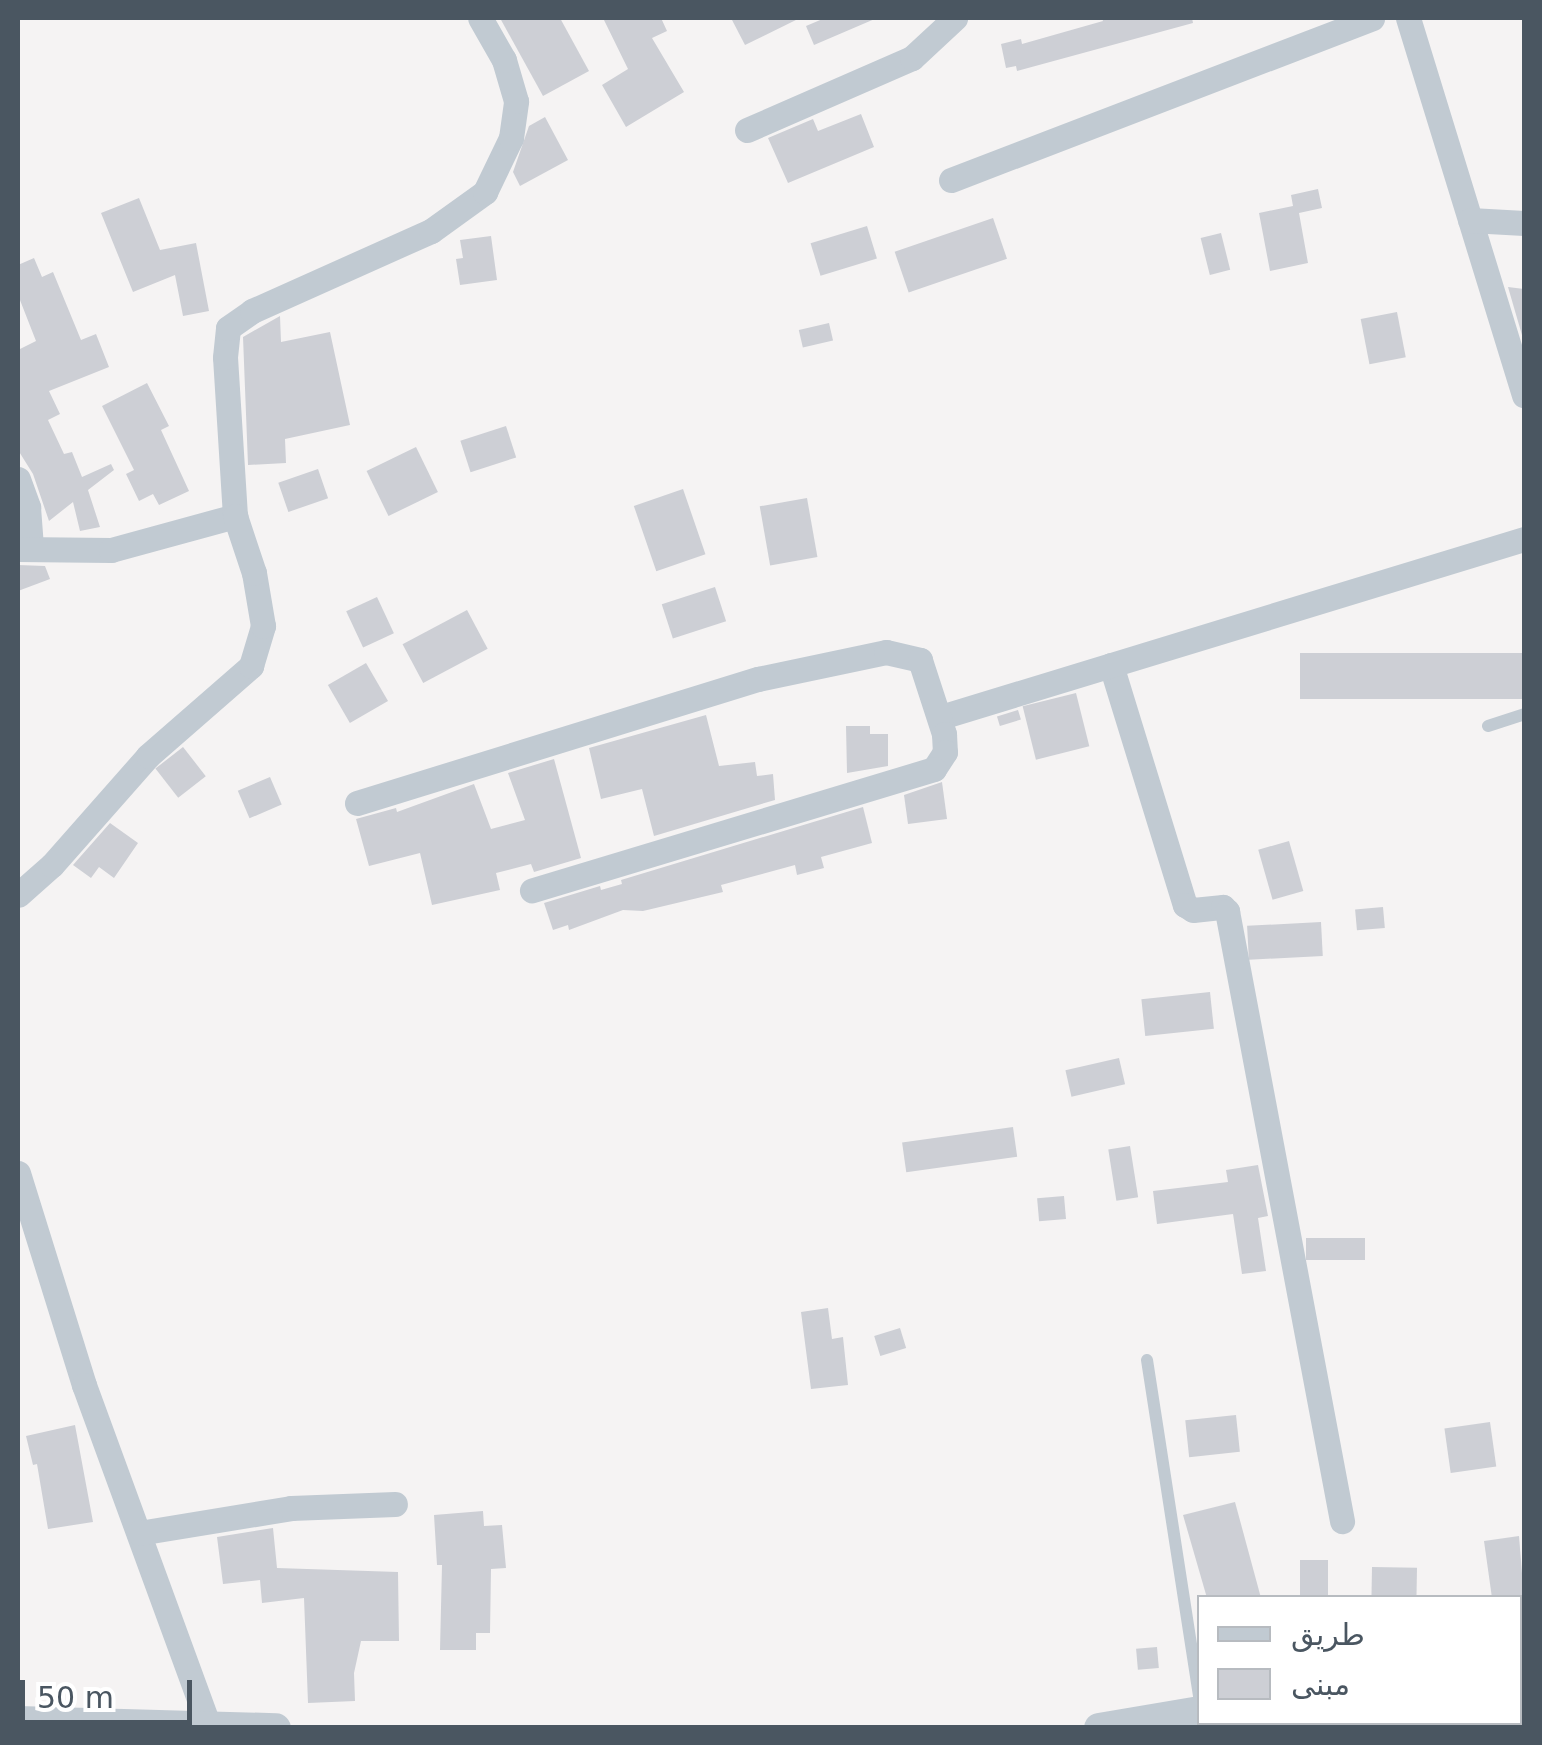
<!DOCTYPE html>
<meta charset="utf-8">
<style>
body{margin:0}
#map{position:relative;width:1542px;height:1745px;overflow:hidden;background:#f5f3f3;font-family:"DejaVu Sans","Noto Naskh Arabic",sans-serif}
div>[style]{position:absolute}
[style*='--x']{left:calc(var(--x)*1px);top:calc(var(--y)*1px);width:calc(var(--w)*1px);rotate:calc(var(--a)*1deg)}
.building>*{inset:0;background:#cdcfd5;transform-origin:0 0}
.service>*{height:12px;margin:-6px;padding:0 6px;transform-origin:6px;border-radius:6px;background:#c1cad2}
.minor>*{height:25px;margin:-12.5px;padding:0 12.5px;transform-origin:12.5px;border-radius:12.5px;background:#c1cad2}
.tertiary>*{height:30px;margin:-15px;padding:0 15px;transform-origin:15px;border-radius:15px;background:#c1cad2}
span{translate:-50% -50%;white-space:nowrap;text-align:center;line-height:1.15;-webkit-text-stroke:10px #fff;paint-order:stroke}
.frame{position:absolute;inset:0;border:20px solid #4a5661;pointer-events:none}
.legend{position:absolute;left:1197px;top:1595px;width:325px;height:130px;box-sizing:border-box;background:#fff;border:2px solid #b7bbc0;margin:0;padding:12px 18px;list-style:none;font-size:30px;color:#4a5661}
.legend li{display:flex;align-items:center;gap:20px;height:50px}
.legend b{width:50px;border:2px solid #b7bbc0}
.scale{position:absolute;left:20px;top:1680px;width:172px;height:45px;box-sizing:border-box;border:5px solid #4a5661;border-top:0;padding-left:12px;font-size:30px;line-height:35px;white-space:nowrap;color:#4a5661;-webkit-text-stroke:8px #fff;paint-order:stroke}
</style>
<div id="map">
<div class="building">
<i style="clip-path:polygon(500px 18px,560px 18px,589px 71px,543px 96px)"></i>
<i style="clip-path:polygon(603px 18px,661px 18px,667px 31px,652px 38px,684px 92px,626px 127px,602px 85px,628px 69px)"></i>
<i style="clip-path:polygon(731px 18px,800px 18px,745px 45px)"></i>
<i style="clip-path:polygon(825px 18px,877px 18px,814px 45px,806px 26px)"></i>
<i style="clip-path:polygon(1102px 18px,1192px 18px,1193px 23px,1017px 71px,1016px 66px,1006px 68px,1001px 44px,1021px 39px,1022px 44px,1103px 21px)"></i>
<i style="clip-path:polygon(861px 114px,874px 147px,788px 183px,768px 138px,813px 119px,818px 131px)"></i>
<i style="clip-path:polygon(545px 117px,568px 160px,520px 186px,513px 172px,529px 126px)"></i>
<i style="clip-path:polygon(1318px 189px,1322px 208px,1299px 213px,1308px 263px,1270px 271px,1259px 213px,1293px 206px,1291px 195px)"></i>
<i style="clip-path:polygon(139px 198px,160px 250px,196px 243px,209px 311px,183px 316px,175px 275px,133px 292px,101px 213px)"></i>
<i style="left:993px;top:218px;width:43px;height:104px;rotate:71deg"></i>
<i style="left:867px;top:226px;width:34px;height:59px;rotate:73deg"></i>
<i style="left:1221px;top:233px;width:38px;height:21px;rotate:76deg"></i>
<i style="clip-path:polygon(491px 236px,497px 280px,460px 285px,456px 259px,463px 258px,460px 240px)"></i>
<i style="clip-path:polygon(34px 258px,42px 277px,53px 272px,81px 340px,96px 334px,109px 367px,49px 391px,60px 414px,48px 420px,64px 454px,72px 452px,82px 477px,111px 464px,114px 470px,88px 490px,100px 527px,80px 531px,73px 502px,49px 521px,33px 474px,18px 450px,18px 350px,36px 341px,18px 295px,18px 265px)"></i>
<i style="clip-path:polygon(1508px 287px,1524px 289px,1524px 342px)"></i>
<i style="left:1397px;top:312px;width:46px;height:37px;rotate:79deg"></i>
<i style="clip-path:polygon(280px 316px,281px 342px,330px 332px,350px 425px,285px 439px,286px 463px,248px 465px,243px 337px)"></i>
<i style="left:829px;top:323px;width:18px;height:31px;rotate:77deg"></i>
<i style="clip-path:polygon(147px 383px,169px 426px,161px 430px,189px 491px,159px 505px,153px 494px,139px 501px,126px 474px,134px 470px,102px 406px)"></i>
<i style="left:506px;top:426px;width:33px;height:48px;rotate:72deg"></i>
<i style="left:416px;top:447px;width:50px;height:55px;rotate:64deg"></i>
<i style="left:318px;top:469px;width:31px;height:42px;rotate:71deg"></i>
<i style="left:683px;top:489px;width:69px;height:52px;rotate:71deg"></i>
<i style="left:807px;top:498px;width:60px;height:48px;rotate:80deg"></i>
<i style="clip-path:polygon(18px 565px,45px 566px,50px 579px,18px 591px)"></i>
<i style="left:715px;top:587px;width:36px;height:56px;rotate:72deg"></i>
<i style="left:377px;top:597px;width:40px;height:34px;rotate:65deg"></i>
<i style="left:467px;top:610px;width:44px;height:73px;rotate:62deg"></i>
<i style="left:1524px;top:653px;width:46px;height:224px;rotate:90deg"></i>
<i style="left:366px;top:663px;width:44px;height:44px;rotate:60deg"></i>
<i style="left:1076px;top:693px;width:55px;height:55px;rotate:76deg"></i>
<i style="left:1018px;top:710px;width:10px;height:22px;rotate:73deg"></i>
<i style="clip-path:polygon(706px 715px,719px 766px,755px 762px,757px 776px,773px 774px,775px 800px,654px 836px,642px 789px,601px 799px,589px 748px)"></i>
<i style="clip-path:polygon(846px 726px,870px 726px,870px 734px,888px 734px,888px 766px,847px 773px)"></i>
<i style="left:183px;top:747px;width:37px;height:35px;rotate:52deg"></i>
<i style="clip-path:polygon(554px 759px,581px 858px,534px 872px,531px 864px,496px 873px,500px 890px,432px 905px,420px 853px,369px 866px,356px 819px,396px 808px,397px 812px,474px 784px,491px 829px,525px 820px,508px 773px)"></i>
<i style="left:270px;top:777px;width:30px;height:35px;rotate:67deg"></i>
<i style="clip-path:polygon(942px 782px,947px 819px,908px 824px,904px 795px)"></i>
<i style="clip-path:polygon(863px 807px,872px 843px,821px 857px,824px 868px,797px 875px,795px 865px,721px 885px,723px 892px,643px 911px,623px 910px,569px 930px,568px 925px,553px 930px,544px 903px,600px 886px,601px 890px,622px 884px,621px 880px)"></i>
<i style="clip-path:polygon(110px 823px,138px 843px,114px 878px,99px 867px,91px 878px,73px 865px)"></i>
<i style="left:1289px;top:841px;width:52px;height:32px;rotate:74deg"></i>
<i style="left:1383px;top:907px;width:21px;height:28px;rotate:85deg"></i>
<i style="left:1321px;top:922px;width:34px;height:74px;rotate:87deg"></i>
<i style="left:1210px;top:992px;width:37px;height:69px;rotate:84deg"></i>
<i style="left:1119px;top:1058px;width:27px;height:55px;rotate:77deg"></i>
<i style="left:1013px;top:1127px;width:30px;height:112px;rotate:82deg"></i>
<i style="left:1130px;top:1146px;width:52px;height:22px;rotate:81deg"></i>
<i style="clip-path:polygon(1258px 1165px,1268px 1216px,1258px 1218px,1266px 1271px,1242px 1274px,1233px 1214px,1157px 1224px,1153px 1191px,1228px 1182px,1226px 1170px)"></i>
<i style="left:1064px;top:1196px;width:23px;height:27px;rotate:85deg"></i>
<i style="left:1306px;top:1238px;width:59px;height:22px"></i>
<i style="clip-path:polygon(828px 1308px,832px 1339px,843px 1337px,848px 1385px,811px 1389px,801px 1312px)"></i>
<i style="left:900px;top:1328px;width:21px;height:27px;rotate:73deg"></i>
<i style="left:1236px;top:1415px;width:37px;height:51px;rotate:84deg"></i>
<i style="left:1490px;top:1422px;width:45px;height:46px;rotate:82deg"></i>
<i style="clip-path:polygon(75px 1425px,93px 1522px,48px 1529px,37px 1464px,33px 1465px,26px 1436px)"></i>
<i style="clip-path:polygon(1235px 1502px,1261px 1598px,1207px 1598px,1183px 1515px)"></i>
<i style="clip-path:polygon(483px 1511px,484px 1526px,502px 1525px,506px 1568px,491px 1569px,490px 1633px,476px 1633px,476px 1650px,440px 1650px,442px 1565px,437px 1565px,434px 1515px)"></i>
<i style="clip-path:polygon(273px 1528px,277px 1568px,398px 1572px,399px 1641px,361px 1641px,354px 1673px,355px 1701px,308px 1703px,304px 1598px,262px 1603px,260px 1580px,223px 1584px,217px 1537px)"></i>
<i style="clip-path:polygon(1519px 1536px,1524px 1598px,1492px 1598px,1484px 1541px)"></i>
<i style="left:1300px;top:1560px;width:28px;height:38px"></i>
<i style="left:1372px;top:1567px;width:45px;height:31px;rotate:1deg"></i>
<i style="left:1157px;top:1647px;width:21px;height:21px;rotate:85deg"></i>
</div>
<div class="service">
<i style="--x:1488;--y:726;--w:38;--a:-18"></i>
<i style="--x:1147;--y:1360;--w:346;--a:81.2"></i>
</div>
<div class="minor">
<i style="--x:1408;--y:18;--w:395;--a:72.9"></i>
<i style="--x:747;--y:130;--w:180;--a:-23.6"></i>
<i style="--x:912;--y:58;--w:59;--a:-42.9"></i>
<i style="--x:951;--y:180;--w:451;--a:-21"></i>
<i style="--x:1470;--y:220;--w:54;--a:3.2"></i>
<i style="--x:18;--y:479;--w:30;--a:70"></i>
<i style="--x:28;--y:507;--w:40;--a:85.7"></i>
<i style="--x:18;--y:549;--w:93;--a:0.6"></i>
<i style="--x:111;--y:550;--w:129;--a:-15.3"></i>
<i style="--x:235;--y:516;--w:159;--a:-93.6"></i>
<i style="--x:225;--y:357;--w:29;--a:-84"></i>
<i style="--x:228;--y:328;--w:29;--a:-35"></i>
<i style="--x:252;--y:311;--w:196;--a:-24.1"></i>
<i style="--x:431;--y:231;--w:67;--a:-35.8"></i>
<i style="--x:485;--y:192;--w:60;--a:-64.3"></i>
<i style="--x:511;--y:138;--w:37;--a:-82"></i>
<i style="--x:516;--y:101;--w:43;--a:-106.3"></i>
<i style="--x:504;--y:60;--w:48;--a:-119.7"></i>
<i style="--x:1111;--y:665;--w:251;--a:72.9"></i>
<i style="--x:1185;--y:905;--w:9;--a:32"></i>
<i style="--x:1193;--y:910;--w:30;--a:-6"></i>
<i style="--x:1223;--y:907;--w:6;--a:45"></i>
<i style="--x:1227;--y:911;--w:621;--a:79.32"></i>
<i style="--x:941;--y:717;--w:610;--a:-16.98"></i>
<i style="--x:357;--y:803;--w:420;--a:-17.2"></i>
<i style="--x:758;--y:679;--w:131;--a:-11.9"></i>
<i style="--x:886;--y:652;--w:35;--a:13"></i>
<i style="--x:920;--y:660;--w:78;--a:72"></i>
<i style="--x:944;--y:734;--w:18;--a:87"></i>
<i style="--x:945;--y:752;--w:20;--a:123"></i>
<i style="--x:934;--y:769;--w:420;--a:163.2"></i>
<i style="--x:18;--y:895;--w:45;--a:-41.4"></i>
<i style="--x:52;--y:865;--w:145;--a:-48.6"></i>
<i style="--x:148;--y:756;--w:137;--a:-41.1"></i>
<i style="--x:251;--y:666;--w:42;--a:-73.3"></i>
<i style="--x:263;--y:626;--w:54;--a:-99.6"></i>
<i style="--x:254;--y:573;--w:60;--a:-108.4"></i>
<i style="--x:18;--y:1173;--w:222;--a:72.7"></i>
<i style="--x:84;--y:1385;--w:361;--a:69.9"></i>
<i style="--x:139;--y:1533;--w:154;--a:-9.3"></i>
<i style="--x:291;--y:1508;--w:104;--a:-2.2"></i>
<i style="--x:1324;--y:1722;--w:6;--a:81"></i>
<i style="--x:1515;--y:1722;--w:6;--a:72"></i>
</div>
<div class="tertiary">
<i style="--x:1520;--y:1673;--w:4;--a:-14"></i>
<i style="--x:18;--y:1721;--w:258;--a:1.6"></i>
<i style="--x:1099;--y:1728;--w:102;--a:-9.6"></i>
</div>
<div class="frame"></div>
<ul class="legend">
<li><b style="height:12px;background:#c1cad2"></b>طريق</li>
<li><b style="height:28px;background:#cdcfd5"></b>مبنى</li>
</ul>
<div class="scale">50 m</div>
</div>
